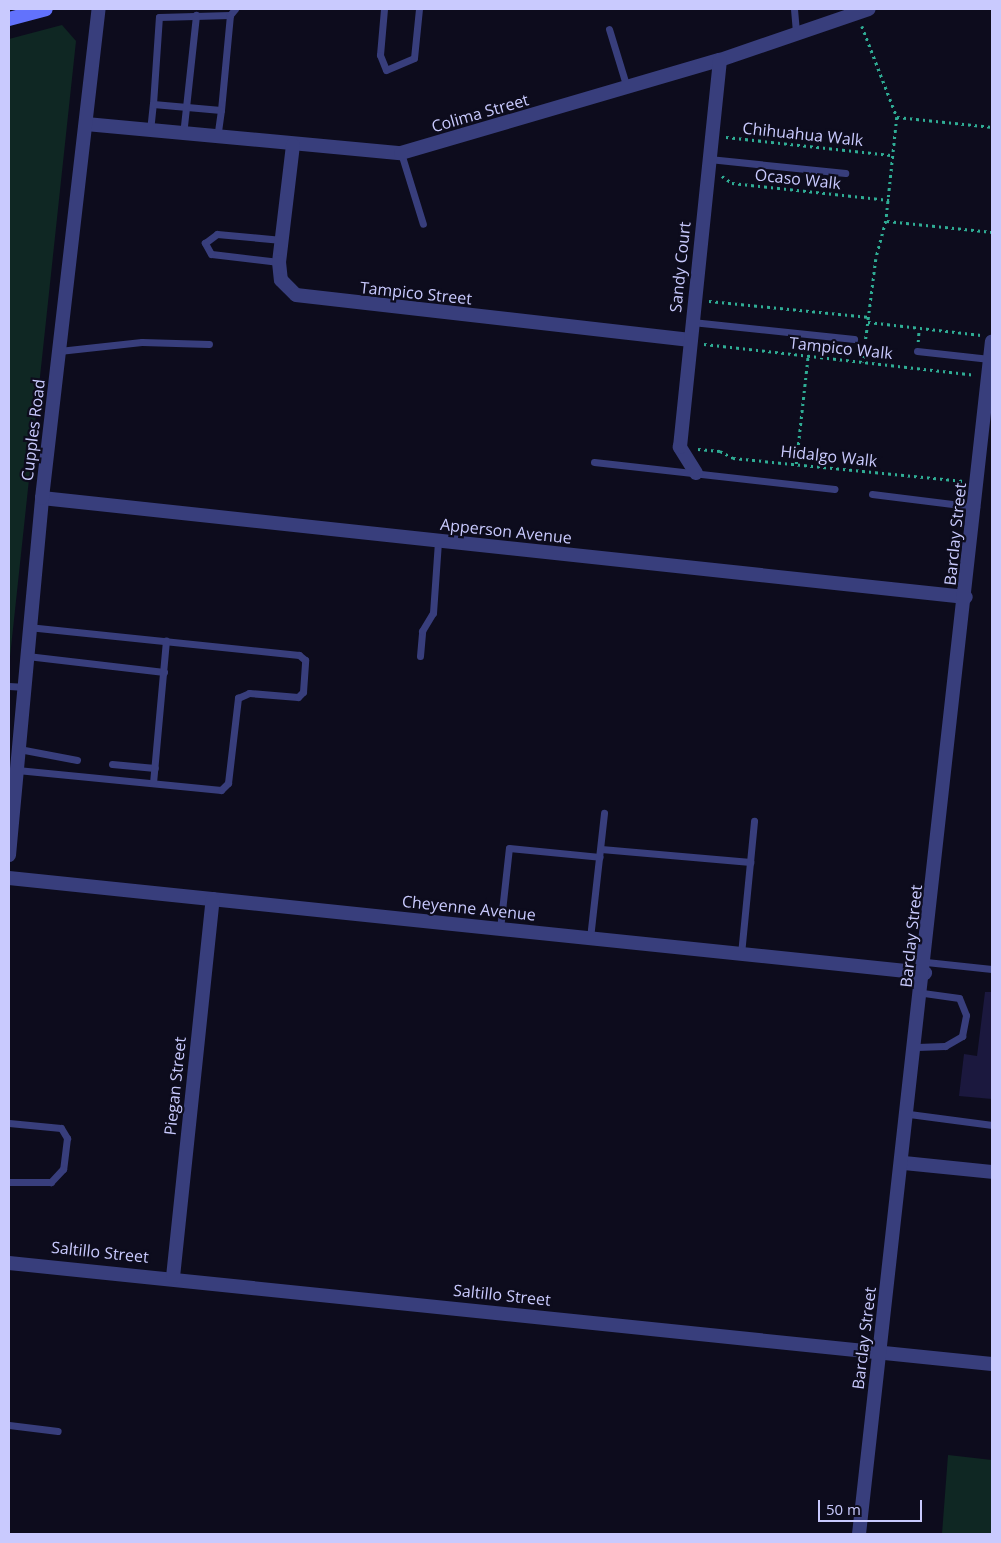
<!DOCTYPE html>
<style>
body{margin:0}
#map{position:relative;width:1001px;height:1543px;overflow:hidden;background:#0d0c1d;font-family:"Open Sans",sans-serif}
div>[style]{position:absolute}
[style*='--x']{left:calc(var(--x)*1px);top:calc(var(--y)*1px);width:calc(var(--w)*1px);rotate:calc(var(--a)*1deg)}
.green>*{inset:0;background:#0f2723}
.building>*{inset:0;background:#1b183e}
.path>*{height:2.5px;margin-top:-1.25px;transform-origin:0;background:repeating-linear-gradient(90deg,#2fac94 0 2.5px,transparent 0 6.5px)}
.service>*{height:7px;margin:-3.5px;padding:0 3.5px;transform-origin:3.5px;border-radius:3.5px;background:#383e7c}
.minor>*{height:14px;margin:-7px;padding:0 7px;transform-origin:7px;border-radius:7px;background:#383e7c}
.tertiary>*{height:14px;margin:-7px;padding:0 7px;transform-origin:7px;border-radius:7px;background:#383e7c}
.secondary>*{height:14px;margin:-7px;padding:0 7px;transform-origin:7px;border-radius:7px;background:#6272fc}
span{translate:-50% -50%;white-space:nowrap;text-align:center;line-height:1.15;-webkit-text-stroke:4.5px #0d0c1d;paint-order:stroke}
.street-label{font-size:16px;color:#c9cafe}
.frame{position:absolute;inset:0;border:10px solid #c9cafe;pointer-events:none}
.scale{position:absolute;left:818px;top:1500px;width:104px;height:22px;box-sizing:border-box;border:2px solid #c9cafe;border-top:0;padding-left:6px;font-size:15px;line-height:18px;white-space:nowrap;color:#c9cafe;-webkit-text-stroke:4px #0d0c1d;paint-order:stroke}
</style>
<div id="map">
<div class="green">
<i style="clip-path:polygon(62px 25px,76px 41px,9px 666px,9px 39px)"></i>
<i style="clip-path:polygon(948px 1455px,992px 1460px,992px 1534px,942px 1534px)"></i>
</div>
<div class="building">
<i style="clip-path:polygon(985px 992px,992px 992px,992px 1099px,959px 1096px,964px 1054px,977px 1056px)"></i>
</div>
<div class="path">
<i style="--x:862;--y:26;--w:97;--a:69"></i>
<i style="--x:897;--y:117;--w:105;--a:96"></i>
<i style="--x:886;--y:221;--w:39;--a:105"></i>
<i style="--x:876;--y:259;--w:104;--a:97.2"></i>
<i style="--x:897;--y:117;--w:96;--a:6"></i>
<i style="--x:726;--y:137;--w:168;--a:6.2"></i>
<i style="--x:722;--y:176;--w:12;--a:35"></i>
<i style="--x:732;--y:183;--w:158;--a:6.2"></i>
<i style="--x:887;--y:221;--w:106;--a:6"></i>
<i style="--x:709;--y:301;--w:161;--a:5.7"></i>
<i style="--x:868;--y:322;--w:114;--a:6.6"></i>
<i style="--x:918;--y:342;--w:13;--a:-86"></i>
<i style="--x:704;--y:344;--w:272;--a:6.5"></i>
<i style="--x:698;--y:449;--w:22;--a:5"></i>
<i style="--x:720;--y:451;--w:15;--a:28"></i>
<i style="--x:733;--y:458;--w:232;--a:5.7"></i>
<i style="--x:796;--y:464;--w:109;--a:-83.7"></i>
</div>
<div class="service">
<i style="--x:384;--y:9;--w:46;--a:95"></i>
<i style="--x:380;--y:55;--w:16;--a:68"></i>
<i style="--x:386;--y:70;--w:30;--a:-23"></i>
<i style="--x:414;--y:58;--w:49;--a:-84.2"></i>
<i style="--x:794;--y:9;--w:25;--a:85"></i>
<i style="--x:609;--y:29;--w:62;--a:73"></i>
<i style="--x:153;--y:104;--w:87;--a:-86.1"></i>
<i style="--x:159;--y:17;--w:71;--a:-1.6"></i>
<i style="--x:221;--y:110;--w:95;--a:-84.6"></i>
<i style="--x:230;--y:15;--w:8;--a:-50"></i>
<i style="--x:150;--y:131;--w:27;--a:-84"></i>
<i style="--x:153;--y:104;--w:68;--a:5"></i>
<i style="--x:221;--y:110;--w:28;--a:98"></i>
<i style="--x:183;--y:135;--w:121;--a:-83.8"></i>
<i style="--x:401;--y:153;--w:74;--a:72.8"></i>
<i style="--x:709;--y:159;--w:137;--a:5.9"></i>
<i style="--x:279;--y:262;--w:68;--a:-173.3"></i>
<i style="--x:211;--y:254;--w:13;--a:-119"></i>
<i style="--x:205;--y:243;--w:15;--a:-37"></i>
<i style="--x:217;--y:234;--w:65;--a:5.3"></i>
<i style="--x:692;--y:322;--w:163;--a:6"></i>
<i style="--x:59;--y:351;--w:83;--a:-6.2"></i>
<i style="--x:142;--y:342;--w:67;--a:1.7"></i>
<i style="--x:917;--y:351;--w:73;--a:6.3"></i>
<i style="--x:594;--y:462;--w:242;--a:6.4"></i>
<i style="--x:872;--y:494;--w:105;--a:7.1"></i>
<i style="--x:27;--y:656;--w:138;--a:6.7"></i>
<i style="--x:420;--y:656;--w:25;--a:-85"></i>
<i style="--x:422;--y:631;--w:21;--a:-59"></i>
<i style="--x:433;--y:613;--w:72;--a:-86"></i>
<i style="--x:9;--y:686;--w:16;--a:4"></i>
<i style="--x:19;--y:749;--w:59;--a:10.7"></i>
<i style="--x:112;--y:764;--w:43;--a:5.3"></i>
<i style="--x:17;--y:770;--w:205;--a:5.6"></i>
<i style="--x:221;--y:790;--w:10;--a:-45"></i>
<i style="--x:228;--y:783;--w:86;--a:-83.3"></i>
<i style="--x:238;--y:698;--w:12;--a:-24"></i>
<i style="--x:249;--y:693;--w:49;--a:4.7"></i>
<i style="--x:298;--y:697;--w:7;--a:-45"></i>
<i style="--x:303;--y:692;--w:32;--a:-86"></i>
<i style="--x:305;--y:660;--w:8;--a:-140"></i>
<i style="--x:299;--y:655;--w:270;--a:-174.1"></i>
<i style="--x:153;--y:783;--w:143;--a:-84.8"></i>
<i style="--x:601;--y:849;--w:150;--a:5"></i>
<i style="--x:500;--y:929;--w:81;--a:-83.7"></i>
<i style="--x:509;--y:848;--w:91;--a:5.6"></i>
<i style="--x:590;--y:938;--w:126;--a:-83.6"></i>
<i style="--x:741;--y:954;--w:134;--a:-84.4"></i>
<i style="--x:926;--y:962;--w:66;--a:6.1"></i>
<i style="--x:917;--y:1047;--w:28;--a:-2"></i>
<i style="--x:945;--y:1046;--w:20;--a:-30"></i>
<i style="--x:962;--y:1036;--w:21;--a:-79"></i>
<i style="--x:966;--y:1015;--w:18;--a:-112"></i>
<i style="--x:959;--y:998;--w:37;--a:-172"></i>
<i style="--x:909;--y:1114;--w:84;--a:7.5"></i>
<i style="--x:9;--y:1123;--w:52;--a:5.5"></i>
<i style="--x:61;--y:1128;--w:12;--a:59"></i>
<i style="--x:67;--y:1138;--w:31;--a:97"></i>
<i style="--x:63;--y:1169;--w:18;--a:133"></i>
<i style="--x:51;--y:1182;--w:42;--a:180"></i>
<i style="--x:9;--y:1425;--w:49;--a:7"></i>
</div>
<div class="minor">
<i style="--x:86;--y:124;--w:316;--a:5.3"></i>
<i style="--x:401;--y:153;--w:332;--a:-16.3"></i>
<i style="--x:720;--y:60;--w:157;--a:-18.9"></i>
<i style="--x:293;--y:145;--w:118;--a:96.8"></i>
<i style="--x:279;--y:262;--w:18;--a:84"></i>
<i style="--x:281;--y:280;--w:21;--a:45"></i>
<i style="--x:296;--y:295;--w:397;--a:6.5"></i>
<i style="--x:696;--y:473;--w:31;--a:-122"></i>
<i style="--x:680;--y:447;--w:389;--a:-84.1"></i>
<i style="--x:42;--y:498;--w:929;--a:6.12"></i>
<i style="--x:9;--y:878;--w:921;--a:5.92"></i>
<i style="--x:904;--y:1163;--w:88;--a:5.8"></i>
<i style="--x:9;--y:1263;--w:988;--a:5.87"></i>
<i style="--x:173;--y:1277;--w:380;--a:-84"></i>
<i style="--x:859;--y:1534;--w:1200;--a:-83.64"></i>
</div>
<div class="tertiary">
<i style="--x:9;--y:855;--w:359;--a:-84.7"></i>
<i style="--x:42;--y:498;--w:492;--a:-83.4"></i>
</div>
<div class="secondary">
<i style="--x:9;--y:19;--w:38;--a:-15"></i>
</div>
<div class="street-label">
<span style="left:480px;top:113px;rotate:-16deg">Colima Street</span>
<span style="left:803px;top:134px;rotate:6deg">Chihuahua Walk</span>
<span style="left:798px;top:179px;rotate:6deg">Ocaso Walk</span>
<span style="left:680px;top:267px;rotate:-84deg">Sandy Court</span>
<span style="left:416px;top:293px;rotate:6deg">Tampico Street</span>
<span style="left:841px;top:348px;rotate:6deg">Tampico Walk</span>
<span style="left:33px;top:430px;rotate:-83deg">Cupples Road</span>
<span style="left:829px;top:456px;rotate:6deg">Hidalgo Walk</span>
<span style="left:506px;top:531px;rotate:6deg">Apperson Avenue</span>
<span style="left:955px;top:534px;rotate:-84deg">Barclay Street</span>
<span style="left:469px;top:908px;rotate:6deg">Cheyenne Avenue</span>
<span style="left:911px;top:936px;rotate:-84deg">Barclay Street</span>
<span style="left:175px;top:1086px;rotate:-84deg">Piegan Street</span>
<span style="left:100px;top:1252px;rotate:6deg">Saltillo Street</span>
<span style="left:502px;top:1295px;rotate:6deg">Saltillo Street</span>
<span style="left:864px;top:1338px;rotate:-83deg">Barclay Street</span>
</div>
<div class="frame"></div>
<div class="scale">50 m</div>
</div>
